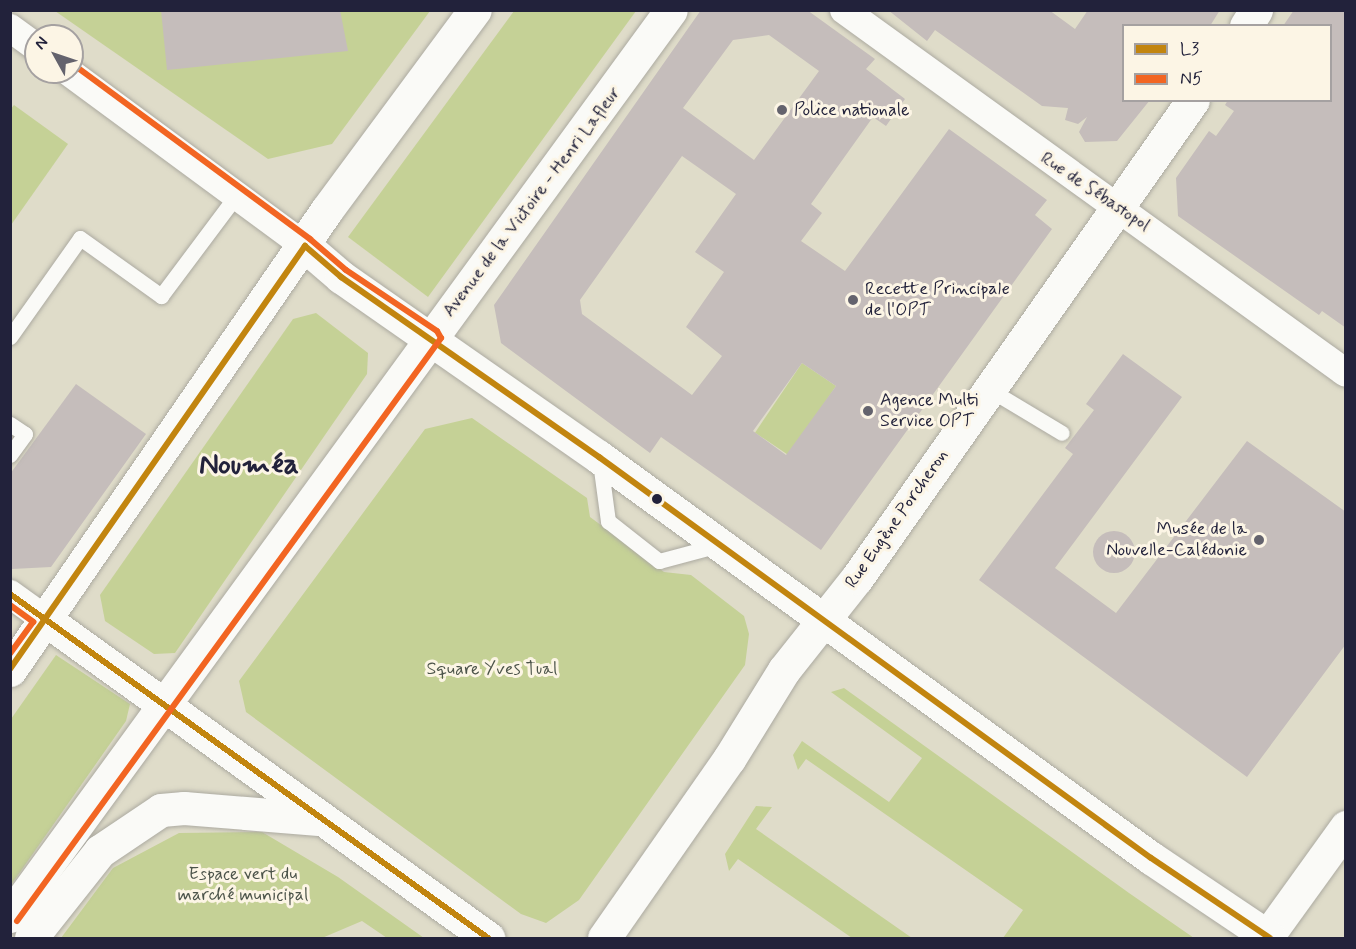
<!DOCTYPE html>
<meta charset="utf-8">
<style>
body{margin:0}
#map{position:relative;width:1356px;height:949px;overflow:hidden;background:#dfdcc9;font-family:Mynerve,sans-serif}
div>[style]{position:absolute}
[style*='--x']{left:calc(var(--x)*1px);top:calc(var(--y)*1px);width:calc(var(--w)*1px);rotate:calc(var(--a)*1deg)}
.green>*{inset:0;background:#c5d196;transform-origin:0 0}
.building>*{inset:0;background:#c5bdbb}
.round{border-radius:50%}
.roads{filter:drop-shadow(0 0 2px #acaaa1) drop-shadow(0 0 2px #acaaa1)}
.service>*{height:15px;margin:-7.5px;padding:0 7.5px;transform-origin:7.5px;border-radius:7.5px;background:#fafaf7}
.minor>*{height:28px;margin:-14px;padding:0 14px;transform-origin:14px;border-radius:14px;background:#fafaf7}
.tertiary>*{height:33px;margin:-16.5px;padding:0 16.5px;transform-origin:16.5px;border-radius:16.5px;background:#fafaf7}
.primary>*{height:33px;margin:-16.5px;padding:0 16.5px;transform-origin:16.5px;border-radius:16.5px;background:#fafaf7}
.bus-1>*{height:6px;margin:-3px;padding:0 3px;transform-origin:3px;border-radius:3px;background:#c2850f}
.bus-2>*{height:6px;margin:-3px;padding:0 3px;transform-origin:3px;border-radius:3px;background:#f26522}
.dots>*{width:16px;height:16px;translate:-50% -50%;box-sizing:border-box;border:3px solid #fcf5e5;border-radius:50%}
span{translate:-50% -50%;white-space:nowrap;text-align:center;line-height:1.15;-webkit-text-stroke:6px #fcf5e5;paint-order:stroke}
.poi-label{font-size:18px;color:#22223b}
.left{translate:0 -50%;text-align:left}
.right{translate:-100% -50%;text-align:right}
.street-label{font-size:18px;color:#22223b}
.park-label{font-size:18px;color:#4c544a}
.town-label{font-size:30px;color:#22223b;font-weight:700}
.frame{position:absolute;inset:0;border:12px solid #22223b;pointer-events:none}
.legend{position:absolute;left:1122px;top:24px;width:210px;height:78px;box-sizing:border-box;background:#fcf5e5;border:2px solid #a5a1a1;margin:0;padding:8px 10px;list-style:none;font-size:18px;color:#22223b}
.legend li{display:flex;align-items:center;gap:12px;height:30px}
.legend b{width:30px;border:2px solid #a5a1a1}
.north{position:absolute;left:24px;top:24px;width:60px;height:60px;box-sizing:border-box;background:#fcf5e5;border:2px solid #a5a1a1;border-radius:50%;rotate:310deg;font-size:16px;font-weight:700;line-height:24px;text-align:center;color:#22223b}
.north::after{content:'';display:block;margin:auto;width:21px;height:27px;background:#64636d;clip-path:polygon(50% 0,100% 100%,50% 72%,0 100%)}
</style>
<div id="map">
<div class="green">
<i style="clip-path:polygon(55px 11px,430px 11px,332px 144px,268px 159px)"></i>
<i style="clip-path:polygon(514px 11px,636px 11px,428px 297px,348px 237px)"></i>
<i style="clip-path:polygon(14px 105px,68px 144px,11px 225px,10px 110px)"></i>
<i style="clip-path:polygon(316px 313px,368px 353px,367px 374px,175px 653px,154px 654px,105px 621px,100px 595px,293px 319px)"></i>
<i style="left:802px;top:363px;width:41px;height:84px;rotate:34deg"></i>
<i style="clip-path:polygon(472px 418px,587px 498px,590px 517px,664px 572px,691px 575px,744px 616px,749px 634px,745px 665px,579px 900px,546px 923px,521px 914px,246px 712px,239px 681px,425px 429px)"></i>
<i style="clip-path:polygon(56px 655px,130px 704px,126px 721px,11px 885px,11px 719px)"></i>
<i style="clip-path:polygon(844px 688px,1129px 893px,1194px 938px,1003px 938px,1023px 910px,806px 759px,798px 770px,793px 755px,802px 741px,889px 802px,922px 758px,831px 692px)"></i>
<i style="clip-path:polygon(756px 806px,772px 807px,756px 829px,912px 938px,852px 938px,738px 859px,729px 871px,725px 854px)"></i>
<i style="clip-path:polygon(262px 832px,338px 877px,424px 938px,387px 938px,362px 921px,322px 938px,61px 938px,113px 868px,179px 833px)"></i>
</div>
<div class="building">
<i style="clip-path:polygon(161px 10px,340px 10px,348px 51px,167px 70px)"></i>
<i style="clip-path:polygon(evenodd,701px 10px,807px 10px,875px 59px,866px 69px,905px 99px,886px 126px,873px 117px,811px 204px,822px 213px,801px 241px,845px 271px,949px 129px,1047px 200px,1035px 215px,1052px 229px,821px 550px,661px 437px,650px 453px,501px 343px,494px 305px,701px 10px,769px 35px,819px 71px,754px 160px,683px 108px,733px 40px,769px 35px,701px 10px,682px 156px,736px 194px,695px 252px,724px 272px,686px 327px,722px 356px,692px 395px,582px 314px,580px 300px,682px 156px,701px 10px,802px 363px,836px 386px,786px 455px,753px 431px,802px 363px)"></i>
<i style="clip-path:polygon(888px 10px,1049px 10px,1075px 29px,1088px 10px,1220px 10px,1210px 26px,1124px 26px,1124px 100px,1150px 100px,1117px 141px,1085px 142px,1079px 132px,1087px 117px,1078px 124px,1065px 120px,1068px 108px,1042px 106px,935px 30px,927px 41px)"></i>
<i style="clip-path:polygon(1294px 10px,1346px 10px,1346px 328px,1322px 311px,1319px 315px,1178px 216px,1176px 178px,1209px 131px,1216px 136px,1234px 111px,1225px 105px,1228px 100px,1330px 100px,1330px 26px,1283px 26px)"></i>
<i style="clip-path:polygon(1123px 354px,1182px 397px,1055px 568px,1116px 613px,1247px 441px,1346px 512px,1346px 644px,1247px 777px,979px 580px,1073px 454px,1065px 448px,1094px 410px,1086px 404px)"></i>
<i style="clip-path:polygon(76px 384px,146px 434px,51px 567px,12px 569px,10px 474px)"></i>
<i class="round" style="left:1093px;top:531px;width:42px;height:42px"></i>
</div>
<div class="roads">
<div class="service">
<i style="--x:10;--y:337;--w:121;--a:-54.7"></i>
<i style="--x:80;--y:238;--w:100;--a:35.6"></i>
<i style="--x:161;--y:296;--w:124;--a:-53.2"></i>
<i style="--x:987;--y:388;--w:87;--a:31"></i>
<i style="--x:10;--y:424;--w:18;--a:34"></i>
<i style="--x:25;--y:434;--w:26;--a:126"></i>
<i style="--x:600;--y:462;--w:60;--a:82.3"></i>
<i style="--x:608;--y:521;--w:65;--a:38.1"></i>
<i style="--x:659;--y:561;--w:62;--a:-14.9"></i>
</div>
<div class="minor">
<i style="--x:844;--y:10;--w:619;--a:35.87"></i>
<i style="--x:10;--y:28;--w:32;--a:36"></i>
<i style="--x:69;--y:72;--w:293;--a:36.4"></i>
<i style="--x:10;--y:594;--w:44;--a:35.8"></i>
</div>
<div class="tertiary">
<i style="--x:1246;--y:26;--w:19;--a:-58"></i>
<i style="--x:604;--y:938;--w:218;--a:-55.1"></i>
<i style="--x:729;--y:759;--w:105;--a:-58.3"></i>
<i style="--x:784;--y:670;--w:117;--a:-51.6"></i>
<i style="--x:857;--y:578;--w:584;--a:-54.9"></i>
<i style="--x:1266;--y:938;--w:137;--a:-54.2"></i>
</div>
<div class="primary">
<i style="--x:305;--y:246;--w:48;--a:40.7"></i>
<i style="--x:341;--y:277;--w:315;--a:34.9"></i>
<i style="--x:599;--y:457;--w:682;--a:36"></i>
<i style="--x:1151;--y:858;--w:143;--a:33.9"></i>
<i style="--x:46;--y:620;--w:545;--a:35.73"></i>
<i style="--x:10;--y:670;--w:557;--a:-55.45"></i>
<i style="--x:326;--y:211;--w:250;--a:-53.5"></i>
<i style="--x:10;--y:916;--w:1121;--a:-53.89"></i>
<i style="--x:31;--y:938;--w:111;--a:-51.6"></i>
<i style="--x:100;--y:851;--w:73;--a:-33.9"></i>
<i style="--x:161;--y:810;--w:23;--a:-5"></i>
<i style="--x:184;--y:808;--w:135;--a:4.7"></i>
</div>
</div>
<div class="bus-1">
<i style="--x:10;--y:594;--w:589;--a:35.74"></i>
<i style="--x:10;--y:669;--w:516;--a:-55.11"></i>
<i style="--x:305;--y:246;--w:48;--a:40.7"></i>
<i style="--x:341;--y:277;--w:315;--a:34.9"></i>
<i style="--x:599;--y:457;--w:682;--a:36"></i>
<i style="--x:1151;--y:858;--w:143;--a:33.9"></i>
</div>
<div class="bus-2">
<i style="--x:10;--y:605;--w:29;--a:36"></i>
<i style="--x:33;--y:622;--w:39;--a:126"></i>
<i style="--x:17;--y:921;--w:721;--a:-53.97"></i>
<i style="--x:441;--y:338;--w:8;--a:-120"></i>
<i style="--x:437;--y:331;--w:110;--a:-146.2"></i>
<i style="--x:346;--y:270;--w:48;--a:-139.3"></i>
<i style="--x:310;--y:239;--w:293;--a:-143.6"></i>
</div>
<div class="dots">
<i style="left:782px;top:110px;background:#64636d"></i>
<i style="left:853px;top:300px;background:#64636d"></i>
<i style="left:868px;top:411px;background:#64636d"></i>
<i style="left:657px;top:499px;background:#22223b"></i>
<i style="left:1259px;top:540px;background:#64636d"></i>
</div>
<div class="poi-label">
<span class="left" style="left:794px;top:110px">Police nationale</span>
<span class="left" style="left:865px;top:300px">Recette Principale<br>de l'OPT</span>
<span class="left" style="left:880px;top:411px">Agence Multi<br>Service OPT</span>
<span class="right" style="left:1247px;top:540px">Musée de la<br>Nouvelle-Calédonie</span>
</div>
<div class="street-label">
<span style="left:1095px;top:192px;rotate:34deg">Rue de Sébastopol</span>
<span style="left:532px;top:202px;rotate:-53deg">Avenue de la Victoire - Henri Lafleur</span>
<span style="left:897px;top:519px;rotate:-55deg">Rue Eugène Porcheron</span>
</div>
<div class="park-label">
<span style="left:492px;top:669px">Square Yves Tual</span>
<span style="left:243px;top:885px">Espace vert du<br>marché municipal</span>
</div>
<div class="town-label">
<span style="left:249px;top:465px">Nouméa</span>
</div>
<div class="frame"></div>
<ul class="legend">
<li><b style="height:8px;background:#c2850f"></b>L3</li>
<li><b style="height:8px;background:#f26522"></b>N5</li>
</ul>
<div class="north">N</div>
</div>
